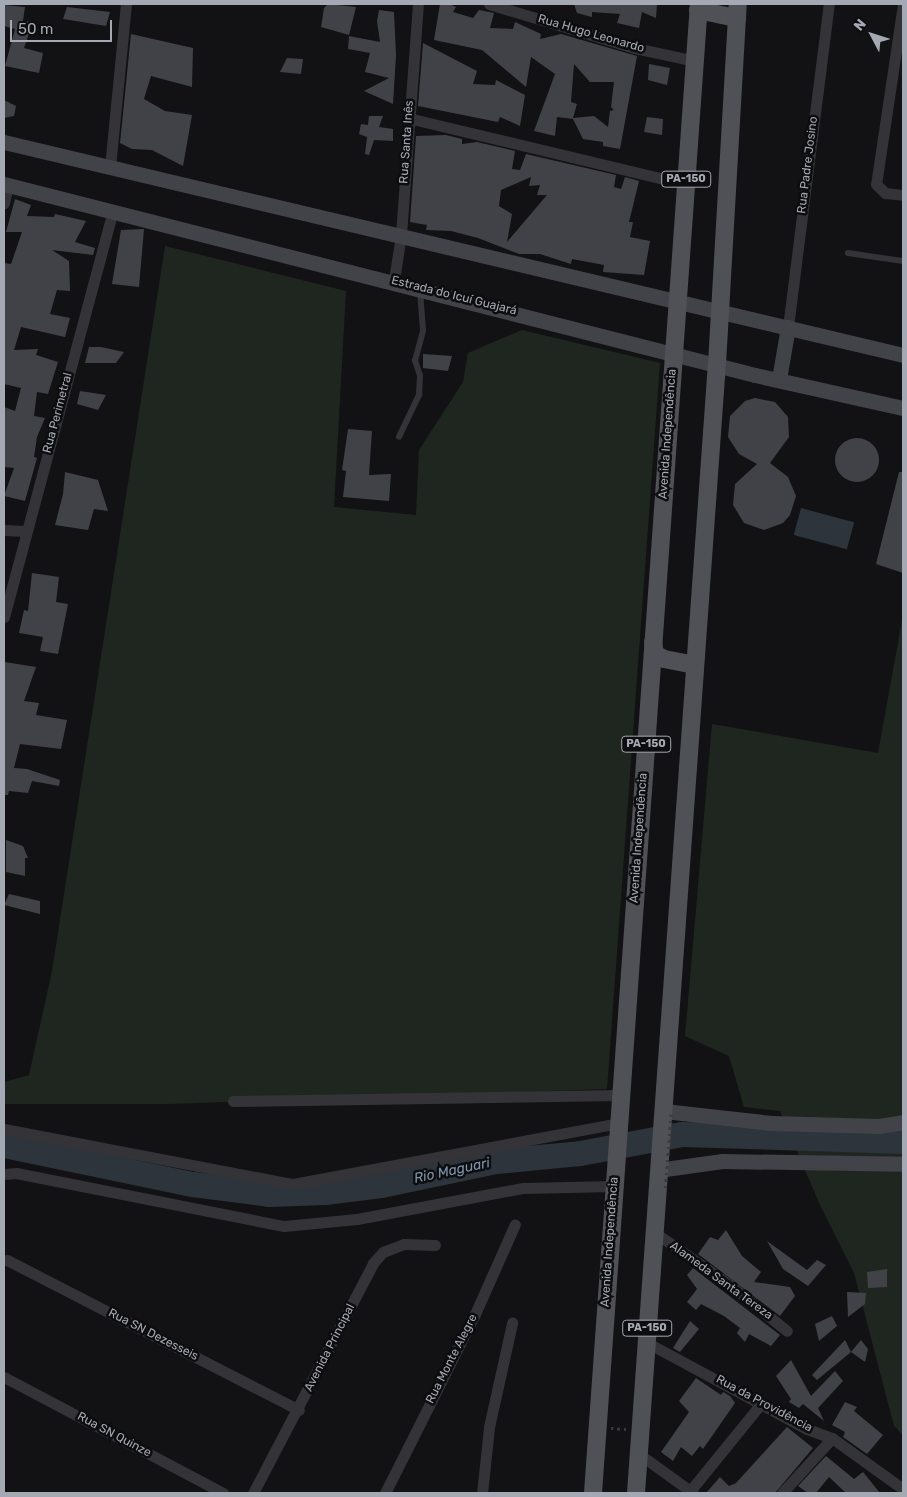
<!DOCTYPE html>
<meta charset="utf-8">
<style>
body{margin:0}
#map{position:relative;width:907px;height:1497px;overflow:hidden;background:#121214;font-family:Rubik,sans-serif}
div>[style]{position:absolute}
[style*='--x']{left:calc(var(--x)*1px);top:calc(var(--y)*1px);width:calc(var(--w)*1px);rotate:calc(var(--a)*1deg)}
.green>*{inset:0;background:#1f2620}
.water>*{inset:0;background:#2d343b;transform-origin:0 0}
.river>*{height:25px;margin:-12.5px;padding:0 12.5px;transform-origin:12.5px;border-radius:12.5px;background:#2d343b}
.building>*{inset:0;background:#414247}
.round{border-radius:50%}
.path>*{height:2.5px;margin-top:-1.25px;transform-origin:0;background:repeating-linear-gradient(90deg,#3a3b3f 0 2.5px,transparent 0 6.5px)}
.service>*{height:5.5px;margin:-2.75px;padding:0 2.75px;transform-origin:2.75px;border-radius:2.75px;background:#343438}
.minor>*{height:11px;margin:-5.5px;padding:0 5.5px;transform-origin:5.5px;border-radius:5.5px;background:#343438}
.secondary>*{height:15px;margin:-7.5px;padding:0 7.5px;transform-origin:7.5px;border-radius:7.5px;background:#424348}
.primary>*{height:18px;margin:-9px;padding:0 9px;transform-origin:9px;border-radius:9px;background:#505157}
.path-bridge>*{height:2.5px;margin-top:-1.25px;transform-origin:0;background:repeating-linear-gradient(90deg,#3a3b3f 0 2.5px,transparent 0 6.5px)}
span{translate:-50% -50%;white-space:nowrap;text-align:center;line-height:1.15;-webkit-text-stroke:5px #0d0d0f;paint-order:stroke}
.shield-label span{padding:1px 4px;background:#0d0d0f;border:1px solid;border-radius:4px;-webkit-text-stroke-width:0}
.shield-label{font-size:11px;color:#a5a9b3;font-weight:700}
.street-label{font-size:12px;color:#a5a9b3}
.water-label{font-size:14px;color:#7f94ab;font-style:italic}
.frame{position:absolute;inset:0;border:5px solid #a5a9b3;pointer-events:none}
.north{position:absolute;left:847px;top:10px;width:50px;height:50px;-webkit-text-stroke:4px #0d0d0f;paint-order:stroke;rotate:310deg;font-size:14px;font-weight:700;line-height:20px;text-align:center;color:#a5a9b3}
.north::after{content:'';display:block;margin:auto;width:18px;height:22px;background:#a5a9b3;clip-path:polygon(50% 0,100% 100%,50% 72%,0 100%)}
.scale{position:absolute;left:10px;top:20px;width:102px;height:22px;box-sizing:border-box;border:2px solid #a5a9b3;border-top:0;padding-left:6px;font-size:15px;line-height:18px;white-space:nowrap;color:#a5a9b3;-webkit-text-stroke:4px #0d0d0f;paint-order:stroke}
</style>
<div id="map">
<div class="green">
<i style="clip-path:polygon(165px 246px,346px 291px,334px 507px,416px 515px,419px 450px,463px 382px,468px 353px,522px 330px,660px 363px,607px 1089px,168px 1104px,4px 1104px,4px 1082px,29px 1075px,52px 971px)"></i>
<i style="clip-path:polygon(903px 615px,903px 1435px,894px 1426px,854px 1273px,820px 1205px,780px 1111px,744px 1107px,729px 1056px,685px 1036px,712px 724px,878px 753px)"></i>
</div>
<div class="water">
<i style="left:801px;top:508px;width:55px;height:28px;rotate:15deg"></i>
</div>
<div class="river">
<i style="--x:4;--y:1145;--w:193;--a:11.7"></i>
<i style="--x:193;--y:1184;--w:77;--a:7.5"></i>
<i style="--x:269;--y:1194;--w:56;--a:-2"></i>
<i style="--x:325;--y:1192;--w:56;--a:-7.1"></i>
<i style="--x:381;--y:1185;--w:117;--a:-11.8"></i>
<i style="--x:496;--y:1161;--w:84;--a:-5.4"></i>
<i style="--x:580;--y:1153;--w:104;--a:-10.6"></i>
<i style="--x:682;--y:1134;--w:221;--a:1.8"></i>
</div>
<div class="building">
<i style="clip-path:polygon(328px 4px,356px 7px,349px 35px,321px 27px,324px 8px)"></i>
<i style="clip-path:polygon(evenodd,440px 4px,449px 4px,456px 7px,453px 12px,473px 18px,479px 10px,494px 13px,490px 28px,513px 29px,515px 22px,541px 34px,540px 39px,561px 34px,637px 56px,620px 149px,603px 146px,603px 142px,583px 139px,573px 119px,557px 117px,555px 136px,534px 131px,555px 74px,531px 57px,526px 87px,482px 50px,434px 40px,440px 4px,574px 64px,590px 82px,614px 82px,611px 107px,614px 110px,610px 111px,608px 127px,594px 116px,573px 118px,577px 104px,571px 102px,574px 64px)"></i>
<i style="clip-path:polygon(574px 4px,657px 4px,656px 18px,642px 12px,639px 28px,617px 23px,620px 14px,592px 12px,592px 17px,577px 13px)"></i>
<i style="clip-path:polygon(4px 5px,25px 7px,23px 21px,33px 22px,24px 48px,43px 53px,39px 73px,5px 66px,15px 29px,4px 26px)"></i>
<i style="clip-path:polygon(67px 7px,110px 12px,106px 26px,63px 19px)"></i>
<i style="clip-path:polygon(379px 10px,394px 12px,396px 56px,393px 104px,364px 91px,389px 78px,365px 72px,370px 53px,348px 49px,349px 36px,380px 42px,377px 21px)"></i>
<i style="clip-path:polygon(131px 34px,193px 48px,192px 87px,151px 76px,144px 99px,165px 111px,192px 115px,183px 166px,152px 150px,132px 149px,120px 143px)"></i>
<i style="clip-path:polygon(423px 43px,477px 71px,473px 84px,495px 85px,496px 80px,525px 95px,520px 126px,500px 117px,498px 122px,418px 106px)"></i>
<i style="clip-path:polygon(287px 58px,303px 59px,301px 74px,280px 72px)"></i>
<i style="clip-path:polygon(649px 64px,670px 68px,667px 85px,648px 80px)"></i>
<i style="clip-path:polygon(4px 100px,16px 106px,14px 116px,4px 118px)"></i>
<i style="clip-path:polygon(369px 116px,383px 116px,379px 127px,393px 129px,393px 141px,374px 140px,369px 155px,365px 154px,367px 137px,359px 134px,361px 124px,368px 125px)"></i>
<i style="clip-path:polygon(647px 117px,663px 119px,662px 135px,644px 132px)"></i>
<i style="clip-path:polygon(evenodd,446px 135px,462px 139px,462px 144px,477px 142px,515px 151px,512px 169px,520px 170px,526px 154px,616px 175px,614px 187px,621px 189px,625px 177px,639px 181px,629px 222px,633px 222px,630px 237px,650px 241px,644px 275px,603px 272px,604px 265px,572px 259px,571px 264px,540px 254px,519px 254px,478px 238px,451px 231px,426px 230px,427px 225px,410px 222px,416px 136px,446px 135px,531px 177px,529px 186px,540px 185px,537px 195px,547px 195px,507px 242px,512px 214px,499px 206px,501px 190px,531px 177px)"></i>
<i style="clip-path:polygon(15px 199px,31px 205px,27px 216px,54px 217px,55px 214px,86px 221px,75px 242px,95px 248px,93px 255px,52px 250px,69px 261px,70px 291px,57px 290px,50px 314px,70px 318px,65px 337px,21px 327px,14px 350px,38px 349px,36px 355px,58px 362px,48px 394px,37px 392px,34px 416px,45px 418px,37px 437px,34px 457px,37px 458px,25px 501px,4px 496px,14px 468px,4px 467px,4px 407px,15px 411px,21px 388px,4px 384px,4px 263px,11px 264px,22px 232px,6px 232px)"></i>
<i style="clip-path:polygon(144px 229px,139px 287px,112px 284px,121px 230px)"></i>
<i style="clip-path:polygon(89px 347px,101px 347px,124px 352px,116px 363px,85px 363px)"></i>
<i style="clip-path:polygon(423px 354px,452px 356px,448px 371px,423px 368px)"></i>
<i style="clip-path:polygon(80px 391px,106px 395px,98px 410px,77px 404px)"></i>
<i style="clip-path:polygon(755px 398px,775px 402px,788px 417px,789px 437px,770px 463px,788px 477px,796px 496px,790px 515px,783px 523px,764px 530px,744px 523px,733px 505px,735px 484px,757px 464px,739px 454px,728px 437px,730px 416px,745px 401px)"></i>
<i style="clip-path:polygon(348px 429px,372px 431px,369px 475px,391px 474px,389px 501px,343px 497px,346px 471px,342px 470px)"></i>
<i class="round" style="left:835px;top:438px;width:44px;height:44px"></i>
<i style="clip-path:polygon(65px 472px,98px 480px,108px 511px,94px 509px,88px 530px,55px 525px,63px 494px)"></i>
<i style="clip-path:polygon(899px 472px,903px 472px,903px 573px,876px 564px)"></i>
<i style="clip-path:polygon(32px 573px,59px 577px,56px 602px,68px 604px,58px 654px,40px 651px,43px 637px,19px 633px,24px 610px,28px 611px)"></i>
<i style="clip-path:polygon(5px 662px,36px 667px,24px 701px,39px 703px,36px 715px,67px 720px,61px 749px,20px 744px,14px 768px,27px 769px,60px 780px,59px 786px,32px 781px,28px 793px,9px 791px,8px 795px,4px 795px)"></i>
<i style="clip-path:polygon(6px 840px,23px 846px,28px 858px,25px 858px,25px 876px,6px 872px)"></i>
<i style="clip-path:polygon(9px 894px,40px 901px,40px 914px,4px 905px)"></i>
<i style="clip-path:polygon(726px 1230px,742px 1256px,761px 1272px,754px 1282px,790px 1287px,795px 1296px,780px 1316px,698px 1254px,710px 1237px,718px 1240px)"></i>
<i style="clip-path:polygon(767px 1241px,807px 1270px,817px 1260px,826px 1265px,808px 1286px,783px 1269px)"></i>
<i style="clip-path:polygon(693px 1268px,780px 1335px,771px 1346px,749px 1334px,745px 1342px,737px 1333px,740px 1328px,724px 1316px,701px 1304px,696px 1310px,687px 1302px,697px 1289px,687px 1275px)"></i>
<i style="clip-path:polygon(887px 1269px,887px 1287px,868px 1288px,867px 1272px)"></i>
<i style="clip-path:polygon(847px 1292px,866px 1293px,865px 1304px,848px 1317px)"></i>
<i style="clip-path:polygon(832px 1316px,837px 1326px,819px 1341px,815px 1324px)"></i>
<i style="clip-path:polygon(690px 1321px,699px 1329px,680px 1352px,673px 1348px)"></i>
<i style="clip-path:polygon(845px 1340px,851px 1352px,817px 1380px,812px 1375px)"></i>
<i style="clip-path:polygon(861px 1340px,868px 1349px,865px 1362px,851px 1352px)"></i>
<i style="clip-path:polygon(791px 1360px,811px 1396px,835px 1371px,843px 1381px,818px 1408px,824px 1421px,803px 1404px,799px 1408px,789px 1402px,791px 1399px,776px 1376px)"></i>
<i style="clip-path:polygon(696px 1378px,721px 1395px,723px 1392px,730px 1396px,735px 1403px,703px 1449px,700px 1446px,692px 1456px,681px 1447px,673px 1461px,661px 1452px,689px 1412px,679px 1401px)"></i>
<i style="clip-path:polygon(845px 1402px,857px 1407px,854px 1411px,883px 1435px,867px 1454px,843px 1437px,845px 1432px,832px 1425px)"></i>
<i style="clip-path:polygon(787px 1427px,813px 1448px,775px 1493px,706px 1493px,720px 1477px,729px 1486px,736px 1483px)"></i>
<i style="clip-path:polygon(826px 1456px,854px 1479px,863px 1472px,880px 1493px,846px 1493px,829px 1477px,816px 1493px,808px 1493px,798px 1486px)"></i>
</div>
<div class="path">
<i style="--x:611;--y:1428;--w:15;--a:4"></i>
</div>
<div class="service">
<i style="--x:848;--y:253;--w:56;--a:8.3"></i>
<i style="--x:399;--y:437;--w:47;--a:-64.5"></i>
<i style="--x:419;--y:395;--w:19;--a:-87"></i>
<i style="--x:420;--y:376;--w:16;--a:-108"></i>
<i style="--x:415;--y:361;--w:31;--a:-75"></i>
<i style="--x:423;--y:331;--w:40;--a:-94.3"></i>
</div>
<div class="minor">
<i style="--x:489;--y:4;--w:152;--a:16.8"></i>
<i style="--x:635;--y:48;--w:61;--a:12.2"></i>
<i style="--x:903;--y:4;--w:182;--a:98.5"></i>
<i style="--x:876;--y:184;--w:13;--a:45"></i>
<i style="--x:885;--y:193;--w:18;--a:6"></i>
<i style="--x:408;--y:118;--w:286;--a:13.4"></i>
<i style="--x:110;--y:167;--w:164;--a:-84.4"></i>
<i style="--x:4;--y:203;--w:18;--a:-77"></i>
<i style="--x:394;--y:280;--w:46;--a:-81.2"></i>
<i style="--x:401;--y:235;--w:232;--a:-85.8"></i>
<i style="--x:788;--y:327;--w:326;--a:-82.8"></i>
<i style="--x:4;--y:530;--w:21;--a:3"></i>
<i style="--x:4;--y:617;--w:420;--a:-75"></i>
<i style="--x:233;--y:1101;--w:387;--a:-0.9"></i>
<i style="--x:4;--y:1129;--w:294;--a:10.8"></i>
<i style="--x:293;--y:1184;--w:331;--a:-10.6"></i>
<i style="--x:4;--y:1174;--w:12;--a:-5"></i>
<i style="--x:16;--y:1173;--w:273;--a:11.2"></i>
<i style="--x:284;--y:1226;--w:73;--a:-5.5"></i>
<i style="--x:357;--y:1219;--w:169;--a:-10.6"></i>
<i style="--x:523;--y:1188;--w:91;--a:-1.3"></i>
<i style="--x:654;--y:1232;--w:93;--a:34.9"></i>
<i style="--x:730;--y:1285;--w:73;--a:38.9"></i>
<i style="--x:7;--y:1260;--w:328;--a:27.2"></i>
<i style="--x:646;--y:1342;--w:183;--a:28.4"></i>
<i style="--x:807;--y:1429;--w:27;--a:20"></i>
<i style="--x:832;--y:1438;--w:87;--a:35.7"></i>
<i style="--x:4;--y:1377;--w:248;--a:27.9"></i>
<i style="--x:639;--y:1454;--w:67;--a:35.8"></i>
<i style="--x:690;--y:1491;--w:111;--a:-50.9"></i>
<i style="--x:253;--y:1493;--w:259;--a:-62.4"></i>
<i style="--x:373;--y:1263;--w:15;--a:-48"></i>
<i style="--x:383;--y:1252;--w:22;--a:-21"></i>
<i style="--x:404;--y:1244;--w:31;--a:2"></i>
<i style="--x:385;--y:1493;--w:200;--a:-63.3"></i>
<i style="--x:475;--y:1314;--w:98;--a:-66"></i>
<i style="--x:482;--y:1493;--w:66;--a:-83.9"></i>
<i style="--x:489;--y:1427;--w:107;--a:-77.5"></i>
<i style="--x:782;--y:1493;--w:74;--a:-47.7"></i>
</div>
<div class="secondary">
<i style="--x:4;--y:142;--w:924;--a:13.33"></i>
<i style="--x:4;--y:184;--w:775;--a:14.27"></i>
<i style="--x:755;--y:375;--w:152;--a:12.6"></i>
<i style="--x:779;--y:379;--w:53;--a:-80.2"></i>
<i style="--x:664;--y:1111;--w:108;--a:6.4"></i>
<i style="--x:771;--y:1123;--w:108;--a:1.6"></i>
<i style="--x:879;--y:1126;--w:24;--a:-9"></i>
<i style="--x:658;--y:1170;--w:65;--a:-8"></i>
<i style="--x:722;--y:1161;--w:181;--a:0.9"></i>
</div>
<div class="primary">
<i style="--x:698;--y:10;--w:40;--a:12"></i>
<i style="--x:653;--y:642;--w:12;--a:81"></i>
<i style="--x:655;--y:654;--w:10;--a:29"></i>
<i style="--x:664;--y:659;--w:31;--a:11"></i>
<i style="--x:593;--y:1493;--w:1493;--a:-85.93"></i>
<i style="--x:636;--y:1493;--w:1132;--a:-85.9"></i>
<i style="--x:717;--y:364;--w:361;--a:-86.7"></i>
</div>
<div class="path-bridge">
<i style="--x:665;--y:1188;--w:75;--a:-85.4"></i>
</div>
<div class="shield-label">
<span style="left:686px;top:179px">PA-150</span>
<span style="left:646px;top:744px">PA-150</span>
<span style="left:647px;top:1328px">PA-150</span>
</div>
<div class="street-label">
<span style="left:591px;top:34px;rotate:16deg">Rua Hugo Leonardo</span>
<span style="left:407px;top:142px;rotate:-86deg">Rua Santa Inês</span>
<span style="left:808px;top:165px;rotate:-83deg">Rua Padre Josino</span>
<span style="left:454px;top:296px;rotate:14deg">Estrada do Icuí Guajará</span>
<span style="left:58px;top:413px;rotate:-75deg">Rua Perimetral</span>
<span style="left:668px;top:434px;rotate:-86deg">Avenida Independência</span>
<span style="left:639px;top:838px;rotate:-86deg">Avenida Independência</span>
<span style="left:610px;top:1242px;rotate:-86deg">Avenida Independência</span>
<span style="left:721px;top:1281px;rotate:36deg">Alameda Santa Tereza</span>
<span style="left:153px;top:1335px;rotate:27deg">Rua SN Dezesseis</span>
<span style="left:330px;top:1348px;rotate:-63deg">Avenida Principal</span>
<span style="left:452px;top:1359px;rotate:-63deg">Rua Monte Alegre</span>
<span style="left:764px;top:1404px;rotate:28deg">Rua da Providência</span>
<span style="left:114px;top:1435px;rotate:28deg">Rua SN Quinze</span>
</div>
<div class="water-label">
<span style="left:452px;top:1171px;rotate:-12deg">Rio Maguari</span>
</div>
<div class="frame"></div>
<div class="north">N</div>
<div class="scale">50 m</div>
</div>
